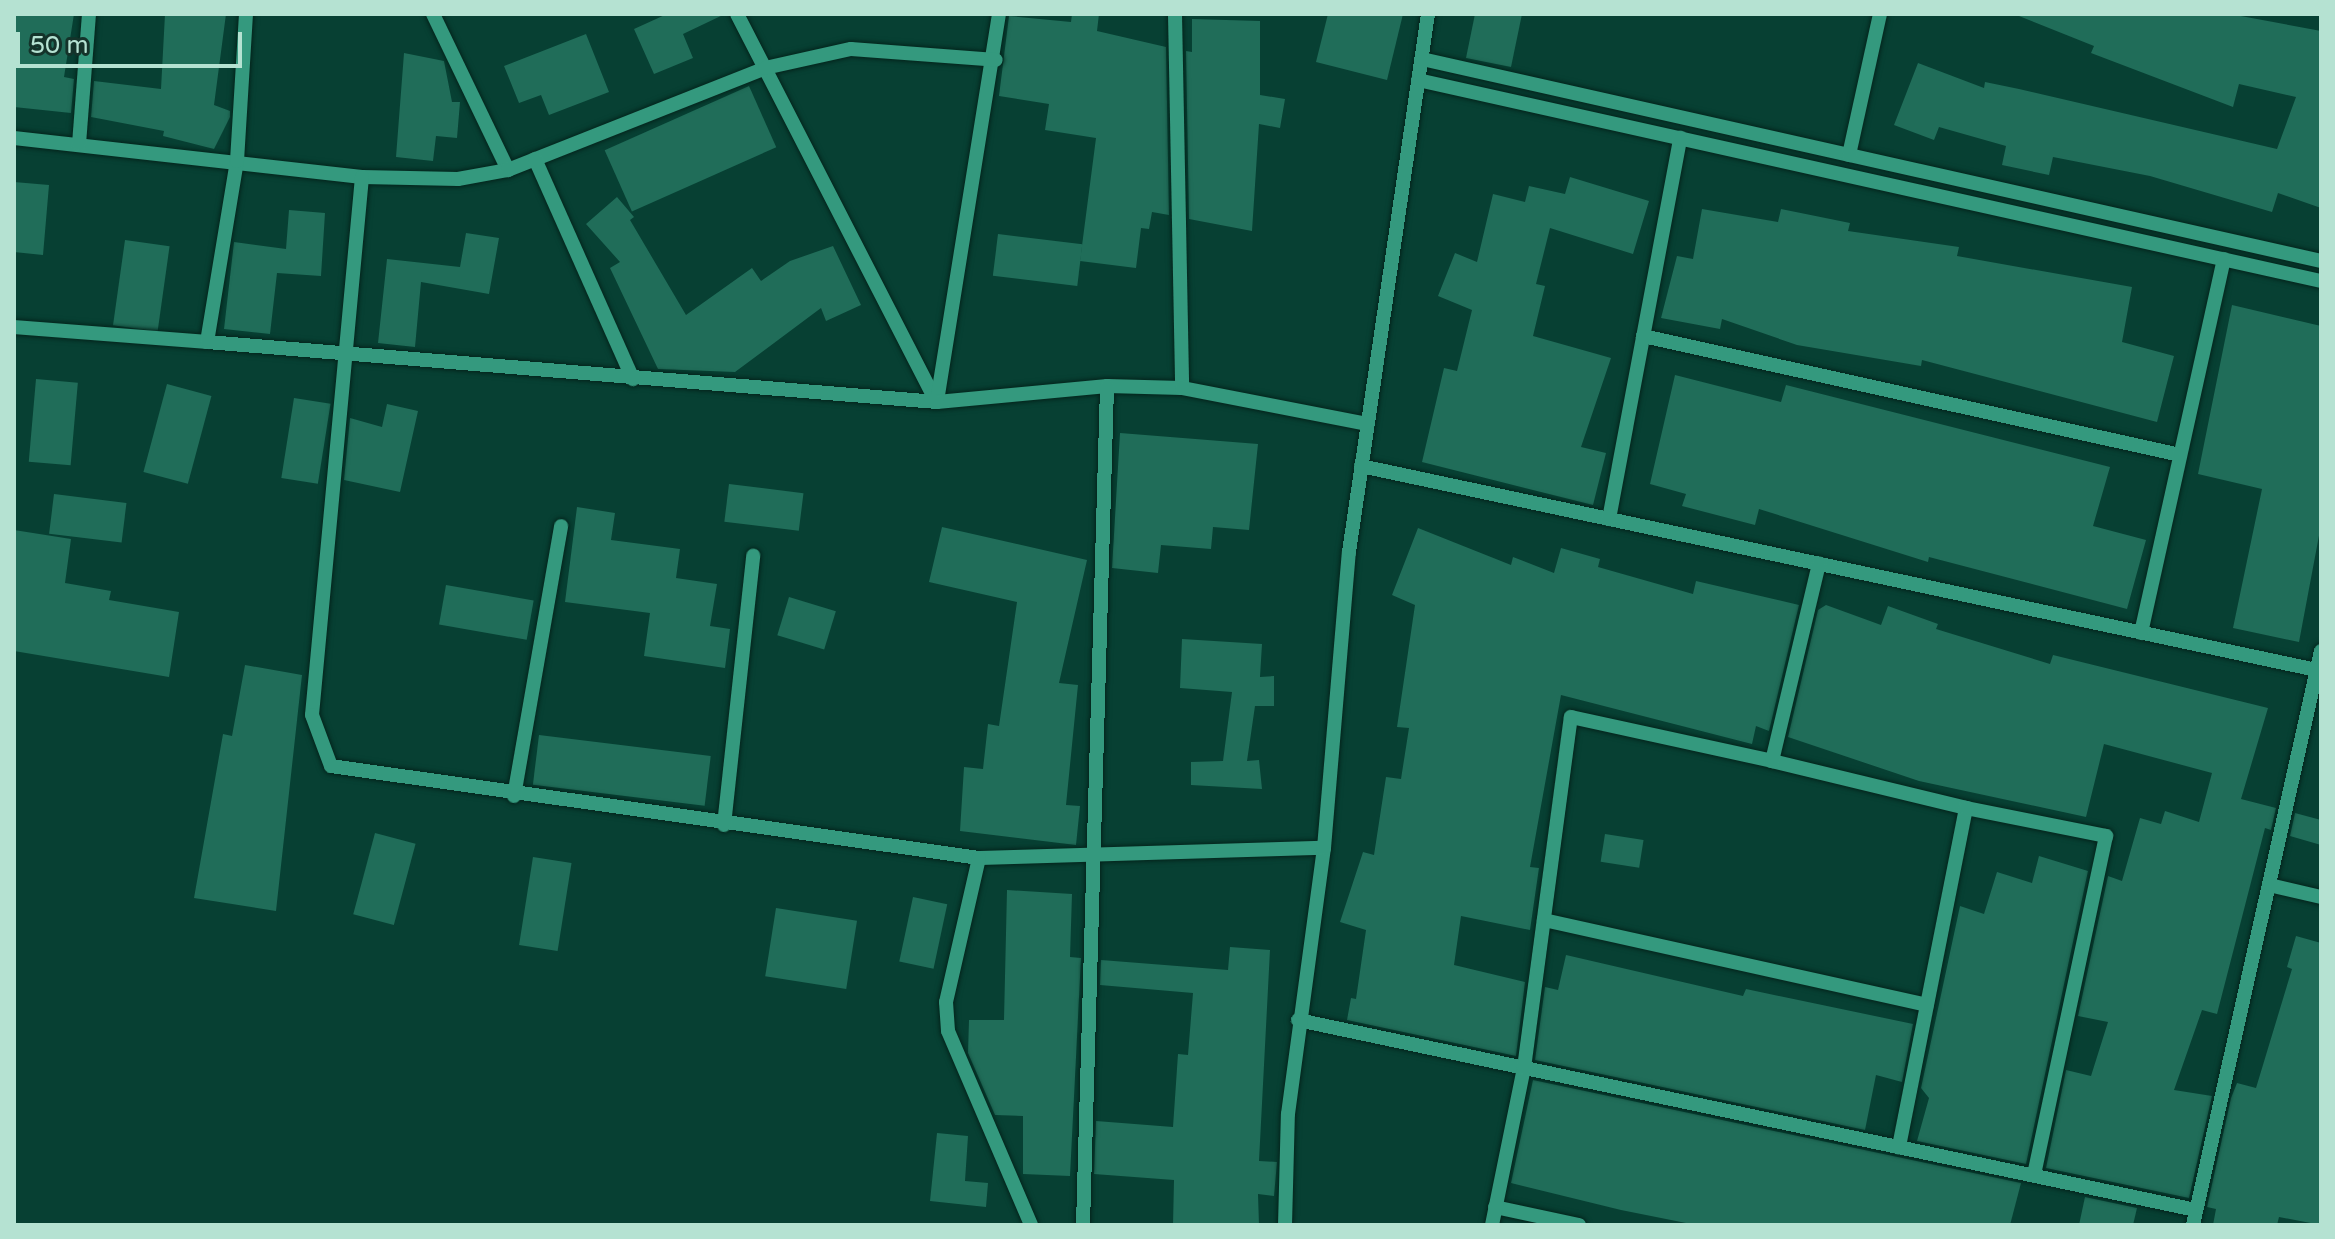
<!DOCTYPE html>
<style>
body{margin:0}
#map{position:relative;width:2335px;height:1239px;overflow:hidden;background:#074033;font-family:"Varela Round",sans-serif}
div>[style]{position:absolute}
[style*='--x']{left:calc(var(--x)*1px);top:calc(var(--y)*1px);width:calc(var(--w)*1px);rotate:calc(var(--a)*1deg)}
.building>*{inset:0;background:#206d59;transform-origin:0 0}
.roads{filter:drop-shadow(0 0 2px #04241c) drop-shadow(0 0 2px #04241c)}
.minor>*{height:14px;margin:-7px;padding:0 7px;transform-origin:7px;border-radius:7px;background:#34997e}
span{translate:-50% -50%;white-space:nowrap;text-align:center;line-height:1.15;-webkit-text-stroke:7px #14332a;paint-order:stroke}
.frame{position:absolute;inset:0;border:16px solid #b5e2d2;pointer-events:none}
.scale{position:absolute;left:16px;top:32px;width:226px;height:36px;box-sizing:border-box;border:4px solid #b5e2d2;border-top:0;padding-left:10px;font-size:24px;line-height:28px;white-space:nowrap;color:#b5e2d2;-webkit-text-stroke:6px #14332a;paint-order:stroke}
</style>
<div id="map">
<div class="building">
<i style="clip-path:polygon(14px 14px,74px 14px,64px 77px,74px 79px,71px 113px,14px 107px)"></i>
<i style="clip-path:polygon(165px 14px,226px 14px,214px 105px,230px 111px,230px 117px,214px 149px,163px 136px,164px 131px,91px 117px,94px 81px,161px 89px)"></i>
<i style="clip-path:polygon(667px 14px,725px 14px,683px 34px,693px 58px,654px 74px,634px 29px)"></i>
<i style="clip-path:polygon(1072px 14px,1099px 14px,1097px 31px,1166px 47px,1169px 215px,1152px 212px,1149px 229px,1141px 228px,1136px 268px,1080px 261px,1096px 138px,1045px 130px,1049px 104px,999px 96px,1009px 16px,1071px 22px)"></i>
<i style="clip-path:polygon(1328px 14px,1403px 14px,1387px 80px,1316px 62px)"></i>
<i style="clip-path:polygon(1475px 14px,1522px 14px,1511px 67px,1466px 58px)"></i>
<i style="clip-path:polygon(2014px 14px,2230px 14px,2321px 31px,2321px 208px,2278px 193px,2272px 212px,2150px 176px,2053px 157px,2049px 175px,2002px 165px,2006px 146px,1939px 127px,1934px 140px,1894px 125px,1918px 63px,1984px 88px,1985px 82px,2019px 89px,2277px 149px,2296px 97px,2239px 84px,2233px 107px,2091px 53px,2094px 46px)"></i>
<i style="clip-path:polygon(1192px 19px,1260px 21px,1260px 95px,1285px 99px,1280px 128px,1259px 124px,1252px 231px,1189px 219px,1186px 51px,1192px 52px)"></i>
<i style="clip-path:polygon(586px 34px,609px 92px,549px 115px,541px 95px,519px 103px,504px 66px)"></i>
<i style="clip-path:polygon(404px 53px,444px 61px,452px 102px,460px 102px,457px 138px,436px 136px,433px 161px,396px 157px)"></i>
<i style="left:749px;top:86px;width:67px;height:158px;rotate:66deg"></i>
<i style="clip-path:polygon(1570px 177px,1649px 201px,1633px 254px,1550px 228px,1536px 284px,1545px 286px,1533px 336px,1611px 358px,1581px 447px,1606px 453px,1593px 505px,1422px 462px,1444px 368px,1457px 371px,1472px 310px,1438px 296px,1455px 253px,1477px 262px,1493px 194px,1525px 202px,1529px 186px,1565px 194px)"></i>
<i style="clip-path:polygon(14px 182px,49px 185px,43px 255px,14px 252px)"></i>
<i style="clip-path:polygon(617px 197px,634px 217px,630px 220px,686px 315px,752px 268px,761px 281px,790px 261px,833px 246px,861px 305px,826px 321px,821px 308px,735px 372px,658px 369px,610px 268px,620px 262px,586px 224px)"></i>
<i style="clip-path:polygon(1702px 209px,1778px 222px,1781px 209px,1850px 223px,1848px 231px,1959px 247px,1957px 256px,2132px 287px,2122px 342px,2174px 356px,2157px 422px,1922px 360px,1921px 366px,1797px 345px,1722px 319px,1720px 329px,1661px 318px,1677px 256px,1693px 259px)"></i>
<i style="clip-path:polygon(289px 210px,325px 213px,321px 276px,277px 273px,270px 334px,224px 329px,234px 242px,286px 249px)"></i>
<i style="clip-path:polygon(466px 233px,499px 238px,489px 294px,421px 282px,415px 347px,378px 343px,387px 259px,460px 267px)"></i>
<i style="left:998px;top:234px;width:85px;height:42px;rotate:7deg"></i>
<i style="left:125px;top:240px;width:45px;height:86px;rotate:8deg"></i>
<i style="clip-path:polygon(2232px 305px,2321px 326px,2321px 525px,2299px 642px,2233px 628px,2262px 489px,2198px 474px)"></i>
<i style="clip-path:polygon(1675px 375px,1781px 402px,1786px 385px,2110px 467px,2093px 526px,2146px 540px,2127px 609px,1929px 557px,1928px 562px,1759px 509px,1755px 525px,1682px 506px,1686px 494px,1650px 484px)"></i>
<i style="left:36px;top:379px;width:42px;height:83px;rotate:5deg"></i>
<i style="left:167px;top:384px;width:46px;height:91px;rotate:15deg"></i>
<i style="left:294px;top:398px;width:37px;height:81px;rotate:9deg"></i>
<i style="clip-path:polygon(387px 404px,418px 411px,400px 492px,344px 480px,350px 418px,382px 427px)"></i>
<i style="clip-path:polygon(1120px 433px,1258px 444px,1249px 530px,1213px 527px,1211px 549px,1161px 545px,1158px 573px,1112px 568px)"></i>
<i style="left:729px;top:484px;width:75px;height:38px;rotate:7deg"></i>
<i style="left:54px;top:494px;width:73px;height:40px;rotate:7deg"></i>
<i style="clip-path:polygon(577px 507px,615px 513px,611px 540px,680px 549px,676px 578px,717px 584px,710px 626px,730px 629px,725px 668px,644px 656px,650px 613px,565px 602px)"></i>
<i style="clip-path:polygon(942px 527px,1087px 560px,1059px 683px,1078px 685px,1066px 805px,1080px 806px,1076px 845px,960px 831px,964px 767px,983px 769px,988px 724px,999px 726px,1017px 602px,929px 582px)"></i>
<i style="clip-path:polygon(1418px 528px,1511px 565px,1513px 557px,1554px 573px,1561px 548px,1600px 559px,1598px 567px,1693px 594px,1696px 581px,1799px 605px,1769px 731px,1756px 726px,1752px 744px,1561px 695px,1530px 867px,1539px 868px,1530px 930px,1461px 916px,1454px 965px,1525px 982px,1516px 1056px,1347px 1020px,1351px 998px,1356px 999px,1366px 930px,1340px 922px,1363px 852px,1374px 855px,1386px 777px,1401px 779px,1409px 728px,1397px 727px,1415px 605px,1392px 595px)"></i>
<i style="clip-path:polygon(14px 530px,71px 539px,65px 583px,111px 591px,109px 600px,179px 612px,169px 677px,14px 651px)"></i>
<i style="left:446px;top:585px;width:89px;height:40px;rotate:10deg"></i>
<i style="left:789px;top:597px;width:49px;height:40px;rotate:17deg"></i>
<i style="clip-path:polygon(1826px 605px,1881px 625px,1888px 606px,1938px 624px,1936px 629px,2050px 664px,2053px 655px,2268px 708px,2241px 799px,2276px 808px,2271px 830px,2265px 828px,2217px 1014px,2202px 1010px,2174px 1090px,2212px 1096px,2189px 1198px,2046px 1168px,2066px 1070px,2091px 1076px,2108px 1022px,2078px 1016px,2108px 876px,2122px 881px,2140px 818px,2161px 824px,2165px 811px,2199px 822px,2212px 773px,2104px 744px,2086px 817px,1919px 781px,1788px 737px,1818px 610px)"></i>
<i style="clip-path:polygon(1182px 639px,1262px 644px,1260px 677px,1274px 676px,1274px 706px,1255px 706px,1247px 761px,1259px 760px,1262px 789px,1191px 785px,1191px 762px,1223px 761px,1232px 692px,1180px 688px)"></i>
<i style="clip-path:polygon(245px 665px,302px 675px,276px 911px,194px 898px,223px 734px,232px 736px)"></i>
<i style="left:539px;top:735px;width:173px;height:50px;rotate:7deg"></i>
<i style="clip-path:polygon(2295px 813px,2321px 820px,2321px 845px,2290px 836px)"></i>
<i style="left:375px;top:833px;width:42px;height:84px;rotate:15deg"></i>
<i style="left:1605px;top:834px;width:39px;height:28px;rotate:9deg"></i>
<i style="clip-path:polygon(2039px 856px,2088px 871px,2026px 1164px,1917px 1141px,1929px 1098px,1921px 1088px,1960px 906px,1984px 914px,1997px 872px,2032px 883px)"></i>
<i style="left:533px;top:857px;width:39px;height:89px;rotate:9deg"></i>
<i style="clip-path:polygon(1007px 890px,1072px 894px,1070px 957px,1081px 958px,1070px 1176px,1023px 1174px,1023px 1116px,995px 1115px,968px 1053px,969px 1020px,1004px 1020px)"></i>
<i style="left:913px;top:897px;width:35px;height:66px;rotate:12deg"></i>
<i style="left:776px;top:908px;width:82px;height:69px;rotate:9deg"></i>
<i style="clip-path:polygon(2296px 936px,2321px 943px,2321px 1225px,2279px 1217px,2277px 1225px,2213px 1225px,2216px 1209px,2207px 1207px,2231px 1098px,2237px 1083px,2256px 1088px,2292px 969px,2287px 967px)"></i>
<i style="clip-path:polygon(1230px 947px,1270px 950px,1259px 1161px,1277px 1162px,1274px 1196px,1258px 1194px,1259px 1225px,1173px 1225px,1174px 1180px,1094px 1174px,1096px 1121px,1173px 1127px,1178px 1054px,1188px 1055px,1193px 993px,1100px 985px,1101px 960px,1228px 970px)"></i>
<i style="clip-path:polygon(1566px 955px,1743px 996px,1746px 989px,1913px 1024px,1902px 1082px,1876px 1075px,1865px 1130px,1535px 1060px,1545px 987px,1558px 990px)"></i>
<i style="clip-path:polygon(1533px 1080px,2021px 1183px,2010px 1225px,1696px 1225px,1621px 1210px,1511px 1183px)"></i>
<i style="clip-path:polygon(937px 1133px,968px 1136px,965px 1181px,988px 1183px,986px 1207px,930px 1201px)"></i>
<i style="clip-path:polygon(2085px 1197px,2137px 1208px,2133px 1225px,2079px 1225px)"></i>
</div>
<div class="roads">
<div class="minor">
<i style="--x:433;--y:14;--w:173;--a:64.3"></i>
<i style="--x:737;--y:14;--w:436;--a:62.8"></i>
<i style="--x:999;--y:14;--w:393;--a:99.1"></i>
<i style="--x:937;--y:402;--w:171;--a:-5.4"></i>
<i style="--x:1107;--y:386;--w:75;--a:1.5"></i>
<i style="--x:1175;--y:14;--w:374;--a:88.9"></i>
<i style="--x:1182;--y:388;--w:189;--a:11"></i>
<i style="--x:1422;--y:59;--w:921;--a:12.66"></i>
<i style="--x:1418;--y:80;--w:925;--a:12.55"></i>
<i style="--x:14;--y:138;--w:350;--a:6.4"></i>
<i style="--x:362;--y:177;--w:96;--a:1.2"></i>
<i style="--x:458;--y:179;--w:51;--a:-10.2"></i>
<i style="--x:508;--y:170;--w:277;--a:-21.6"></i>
<i style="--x:765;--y:68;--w:88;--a:-12.5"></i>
<i style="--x:851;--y:49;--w:145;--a:4.3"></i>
<i style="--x:79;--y:144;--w:130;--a:-85.6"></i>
<i style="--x:1849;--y:155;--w:144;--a:-77.6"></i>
<i style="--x:535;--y:159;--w:241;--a:66"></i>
<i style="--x:362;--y:177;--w:540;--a:95.31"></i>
<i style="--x:312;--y:715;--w:54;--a:69.6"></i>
<i style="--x:331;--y:766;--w:654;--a:8.08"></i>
<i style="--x:979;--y:858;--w:345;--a:-1.7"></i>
<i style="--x:14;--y:327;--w:194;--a:4.4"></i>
<i style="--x:207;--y:342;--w:183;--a:-80.6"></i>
<i style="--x:237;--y:161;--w:147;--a:-86.5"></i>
<i style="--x:1643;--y:336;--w:550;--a:12.49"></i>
<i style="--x:207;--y:342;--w:732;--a:4.7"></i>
<i style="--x:1361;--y:466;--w:978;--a:12.05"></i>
<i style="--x:1609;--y:519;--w:388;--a:-79.4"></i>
<i style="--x:2141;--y:633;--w:383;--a:-77.5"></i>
<i style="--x:1772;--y:761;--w:200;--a:13.6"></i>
<i style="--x:1966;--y:808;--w:346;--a:101.2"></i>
<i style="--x:514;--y:796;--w:274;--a:-80.1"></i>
<i style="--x:1966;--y:808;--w:143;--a:11.3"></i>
<i style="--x:2106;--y:836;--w:347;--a:102"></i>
<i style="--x:724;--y:825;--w:271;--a:-83.8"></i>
<i style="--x:979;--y:858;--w:148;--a:102.9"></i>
<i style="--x:946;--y:1002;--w:29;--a:86"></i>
<i style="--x:948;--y:1031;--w:211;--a:66.8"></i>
<i style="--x:2269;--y:885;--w:53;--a:13"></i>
<i style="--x:1544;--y:920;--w:392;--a:12.5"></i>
<i style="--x:1298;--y:1020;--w:918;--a:11.95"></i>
<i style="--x:1495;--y:1207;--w:86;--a:12.1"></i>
<i style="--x:1083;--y:1225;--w:839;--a:-88.36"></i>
<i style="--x:1285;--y:1225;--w:111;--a:-88.5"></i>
<i style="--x:1288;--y:1114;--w:268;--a:-82.3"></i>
<i style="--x:1324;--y:848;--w:297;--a:-85.2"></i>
<i style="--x:1349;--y:552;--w:544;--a:-81.65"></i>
<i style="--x:1492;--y:1225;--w:160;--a:-78.5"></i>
<i style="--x:1524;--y:1068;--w:354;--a:-82.4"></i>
<i style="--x:1571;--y:717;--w:206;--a:12.3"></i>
<i style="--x:1772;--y:761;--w:203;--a:-76.6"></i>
<i style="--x:2193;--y:1225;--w:588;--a:-77.43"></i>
</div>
</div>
<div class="frame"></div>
<div class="scale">50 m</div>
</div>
